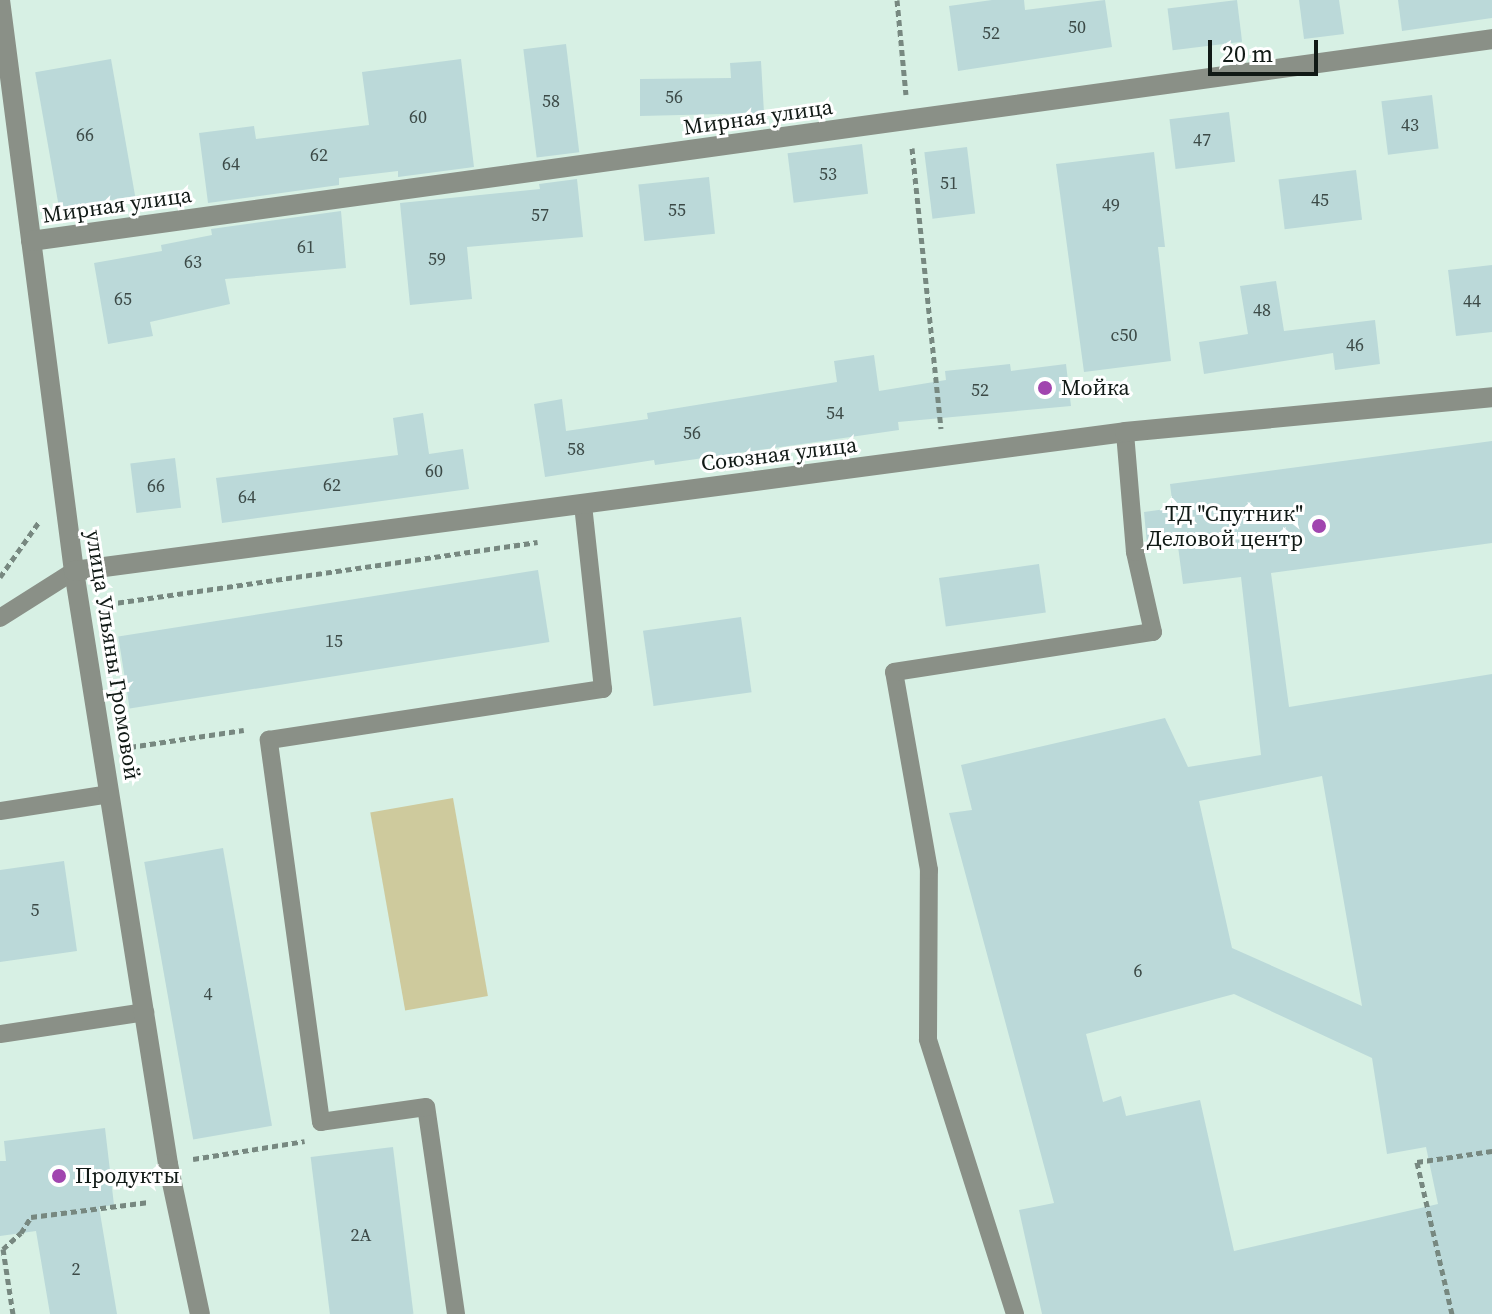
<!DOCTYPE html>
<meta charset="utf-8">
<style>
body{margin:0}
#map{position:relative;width:1492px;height:1314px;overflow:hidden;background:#d7f0e4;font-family:"Source Serif 4",serif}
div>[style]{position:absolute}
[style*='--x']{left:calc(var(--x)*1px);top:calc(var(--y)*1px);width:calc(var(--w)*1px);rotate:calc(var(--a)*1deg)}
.green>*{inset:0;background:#ceca9d;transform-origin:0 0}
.building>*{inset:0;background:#bbd9d9;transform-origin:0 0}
.path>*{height:5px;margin-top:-2.5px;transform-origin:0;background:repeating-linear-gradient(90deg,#778880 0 6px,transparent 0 10px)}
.lane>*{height:18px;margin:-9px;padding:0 9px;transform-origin:9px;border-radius:9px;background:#8a9087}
.street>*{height:20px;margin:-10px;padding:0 10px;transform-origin:10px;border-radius:10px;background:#8a9087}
.dots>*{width:22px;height:22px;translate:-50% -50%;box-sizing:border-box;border:4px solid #fff;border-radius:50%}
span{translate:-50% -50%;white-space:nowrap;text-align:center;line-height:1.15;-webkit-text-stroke:6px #fff;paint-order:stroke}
.number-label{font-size:18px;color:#3c4a47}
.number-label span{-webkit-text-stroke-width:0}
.street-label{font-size:22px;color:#111a16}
.poi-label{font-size:22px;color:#111a16}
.left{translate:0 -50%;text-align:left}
.right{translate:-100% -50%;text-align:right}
.scale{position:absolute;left:1208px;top:40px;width:110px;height:36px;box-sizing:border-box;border:4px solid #111a16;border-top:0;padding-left:10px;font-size:24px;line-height:28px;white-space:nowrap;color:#111a16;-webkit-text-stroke:6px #fff;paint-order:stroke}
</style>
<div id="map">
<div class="green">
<i style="left:453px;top:798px;width:201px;height:84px;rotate:80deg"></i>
</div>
<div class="building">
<i style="clip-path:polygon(992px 0,1024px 0,1025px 10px,1105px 0,1112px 47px,958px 71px,949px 6px)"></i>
<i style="left:1237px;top:0;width:42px;height:70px;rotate:83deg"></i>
<i style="clip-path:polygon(1299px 0,1339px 0,1344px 34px,1304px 39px)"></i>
<i style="clip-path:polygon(1398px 0,1492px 0,1492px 18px,1402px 31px)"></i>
<i style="left:566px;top:44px;width:109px;height:43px;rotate:83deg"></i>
<i style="left:111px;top:59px;width:139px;height:77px;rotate:80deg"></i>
<i style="clip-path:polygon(461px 59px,474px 167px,398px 177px,398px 171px,339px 178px,339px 185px,208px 203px,199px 133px,254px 126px,256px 139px,369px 125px,362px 72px)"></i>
<i style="clip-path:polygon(761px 61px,764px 113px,640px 116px,640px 79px,731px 78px,730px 63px)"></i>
<i style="left:1432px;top:95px;width:54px;height:51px;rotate:83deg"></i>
<i style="left:1229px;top:112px;width:50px;height:60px;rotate:83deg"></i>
<i style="left:862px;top:144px;width:50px;height:75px;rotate:83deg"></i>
<i style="left:967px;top:147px;width:67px;height:43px;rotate:83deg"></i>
<i style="clip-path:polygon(1154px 152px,1165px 247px,1158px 247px,1171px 361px,1084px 372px,1056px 164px)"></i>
<i style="left:1356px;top:170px;width:50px;height:78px;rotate:83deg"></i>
<i style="left:709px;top:177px;width:57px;height:71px;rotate:84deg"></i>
<i style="clip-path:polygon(577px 179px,583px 237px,467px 247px,472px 299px,410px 305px,400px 203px,540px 189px,539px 184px)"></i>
<i style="clip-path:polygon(341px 211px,346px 268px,225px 279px,230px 304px,150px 322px,153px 336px,108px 344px,94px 263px,162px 251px,161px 245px,212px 235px,211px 229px)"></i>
<i style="clip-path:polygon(1492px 265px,1492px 332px,1456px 336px,1448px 270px)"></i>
<i style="clip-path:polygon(1276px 281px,1284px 331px,1375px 320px,1380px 364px,1335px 370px,1333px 353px,1204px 374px,1199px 342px,1248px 334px,1240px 286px)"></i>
<i style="clip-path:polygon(874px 355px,879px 391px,946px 380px,945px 371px,1010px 364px,1011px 371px,1066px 364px,1071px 406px,898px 422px,899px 430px,655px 465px,654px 460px,545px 477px,534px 404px,562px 399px,566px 431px,648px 419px,647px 413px,837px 382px,834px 361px)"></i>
<i style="clip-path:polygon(423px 413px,429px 454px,463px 449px,469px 489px,222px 523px,216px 478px,398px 455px,393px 418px)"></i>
<i style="clip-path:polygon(evenodd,1492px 441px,1492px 543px,1271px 573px,1289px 707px,1492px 674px,1492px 1314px,1042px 1314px,1019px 1210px,1054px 1203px,949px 813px,972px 810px,961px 765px,1165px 718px,1188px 767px,1261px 755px,1241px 577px,1183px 584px,1177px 539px,1147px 544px,1144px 512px,1173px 508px,1170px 484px,1492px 441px,1322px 776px,1362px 1006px,1232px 948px,1199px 801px,1322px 776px,1492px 441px,1234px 994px,1372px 1058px,1387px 1154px,1426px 1147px,1438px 1204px,1234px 1251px,1200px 1100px,1126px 1116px,1121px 1096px,1103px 1102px,1086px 1034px,1234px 994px)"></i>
<i style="left:175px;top:458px;width:50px;height:45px;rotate:83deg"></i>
<i style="left:1039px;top:564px;width:49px;height:101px;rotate:82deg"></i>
<i style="left:538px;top:570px;width:73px;height:425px;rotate:81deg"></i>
<i style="left:741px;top:617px;width:76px;height:99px;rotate:82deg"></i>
<i style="left:223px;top:848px;width:282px;height:80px;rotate:80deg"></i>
<i style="clip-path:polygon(64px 861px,77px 951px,0 962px,0 870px)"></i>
<i style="clip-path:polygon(105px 1128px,114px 1205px,99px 1207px,117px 1314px,50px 1314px,36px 1231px,0 1236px,0 1161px,6px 1161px,4px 1141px)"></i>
<i style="left:393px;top:1147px;width:168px;height:83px;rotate:83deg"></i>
</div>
<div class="path">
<i style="--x:897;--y:0;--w:95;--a:84.6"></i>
<i style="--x:912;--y:148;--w:282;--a:84.1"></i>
<i style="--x:0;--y:577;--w:67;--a:-54.7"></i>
<i style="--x:108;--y:604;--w:434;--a:-8.2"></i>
<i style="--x:130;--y:747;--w:115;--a:-8.5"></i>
<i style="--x:193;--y:1159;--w:113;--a:-9.1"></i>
<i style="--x:13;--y:1314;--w:66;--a:-98.7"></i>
<i style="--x:3;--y:1249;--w:24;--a:-42"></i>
<i style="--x:21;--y:1233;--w:19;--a:-58"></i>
<i style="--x:31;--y:1217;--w:119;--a:-7.2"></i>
<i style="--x:1452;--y:1314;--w:156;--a:-103"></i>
<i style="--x:1417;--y:1162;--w:76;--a:-8.3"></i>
</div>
<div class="lane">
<i style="--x:0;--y:618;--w:88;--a:-32.4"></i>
<i style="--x:0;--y:811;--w:111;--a:-8.8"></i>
<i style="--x:0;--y:1034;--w:147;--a:-8.6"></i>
<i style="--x:456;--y:1314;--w:209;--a:-98.2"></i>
<i style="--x:426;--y:1107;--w:106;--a:171.9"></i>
<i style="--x:321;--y:1122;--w:386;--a:-97.8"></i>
<i style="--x:269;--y:740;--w:338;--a:-8.7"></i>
<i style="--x:603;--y:689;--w:186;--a:-96.2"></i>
<i style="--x:1015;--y:1314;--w:288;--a:-107.6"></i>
<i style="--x:928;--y:1039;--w:169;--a:-89.7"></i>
<i style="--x:929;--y:870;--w:201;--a:-100"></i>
<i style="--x:894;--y:672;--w:262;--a:-8.8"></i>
<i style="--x:1153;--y:632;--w:82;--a:-102.7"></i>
<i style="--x:1135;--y:552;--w:120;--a:-94.8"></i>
</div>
<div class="street">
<i style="--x:0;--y:0;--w:576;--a:82.62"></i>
<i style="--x:74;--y:571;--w:600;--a:80.99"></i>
<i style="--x:168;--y:1164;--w:153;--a:78"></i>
<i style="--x:31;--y:241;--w:1475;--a:-7.87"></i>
<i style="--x:74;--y:571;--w:1060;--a:-7.53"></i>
<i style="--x:1125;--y:432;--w:369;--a:-5.4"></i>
</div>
<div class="dots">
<i style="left:1045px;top:388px;background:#a145af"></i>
<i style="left:1319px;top:526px;background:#a145af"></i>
<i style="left:59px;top:1176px;background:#a145af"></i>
</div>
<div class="number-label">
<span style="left:1077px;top:27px">50</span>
<span style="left:991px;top:33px">52</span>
<span style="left:674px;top:97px">56</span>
<span style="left:551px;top:101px">58</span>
<span style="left:418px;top:117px">60</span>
<span style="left:1410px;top:125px">43</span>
<span style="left:85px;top:135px">66</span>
<span style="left:1202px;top:140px">47</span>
<span style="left:319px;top:155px">62</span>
<span style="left:231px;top:164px">64</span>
<span style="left:828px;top:174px">53</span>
<span style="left:949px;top:183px">51</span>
<span style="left:1320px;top:200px">45</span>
<span style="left:1111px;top:205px">49</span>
<span style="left:677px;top:210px">55</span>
<span style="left:540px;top:215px">57</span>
<span style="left:306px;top:247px">61</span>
<span style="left:437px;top:259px">59</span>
<span style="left:193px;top:262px">63</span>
<span style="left:123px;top:299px">65</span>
<span style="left:1472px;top:301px">44</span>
<span style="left:1262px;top:310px">48</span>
<span style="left:1124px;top:335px">с50</span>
<span style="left:1355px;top:345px">46</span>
<span style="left:980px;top:390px">52</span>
<span style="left:835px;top:413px">54</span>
<span style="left:692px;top:433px">56</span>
<span style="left:576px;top:449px">58</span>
<span style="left:434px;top:471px">60</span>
<span style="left:332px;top:485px">62</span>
<span style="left:156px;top:486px">66</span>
<span style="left:247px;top:497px">64</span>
<span style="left:334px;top:641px">15</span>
<span style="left:35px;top:910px">5</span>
<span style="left:1138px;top:971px">6</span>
<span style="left:208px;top:994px">4</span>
<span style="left:361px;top:1235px">2А</span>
<span style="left:76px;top:1269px">2</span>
</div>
<div class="street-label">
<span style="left:758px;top:117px;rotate:-8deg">Мирная улица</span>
<span style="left:117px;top:205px;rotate:-8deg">Мирная улица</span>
<span style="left:779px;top:454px;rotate:-7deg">Союзная улица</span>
<span style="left:113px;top:655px;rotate:81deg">улица Ульяны Громовой</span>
</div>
<div class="poi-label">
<span class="left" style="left:1061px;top:388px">Мойка</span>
<span class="right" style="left:1303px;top:526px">ТД "Спутник"<br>Деловой центр</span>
<span class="left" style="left:75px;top:1176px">Продукты</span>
</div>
<div class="scale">20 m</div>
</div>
